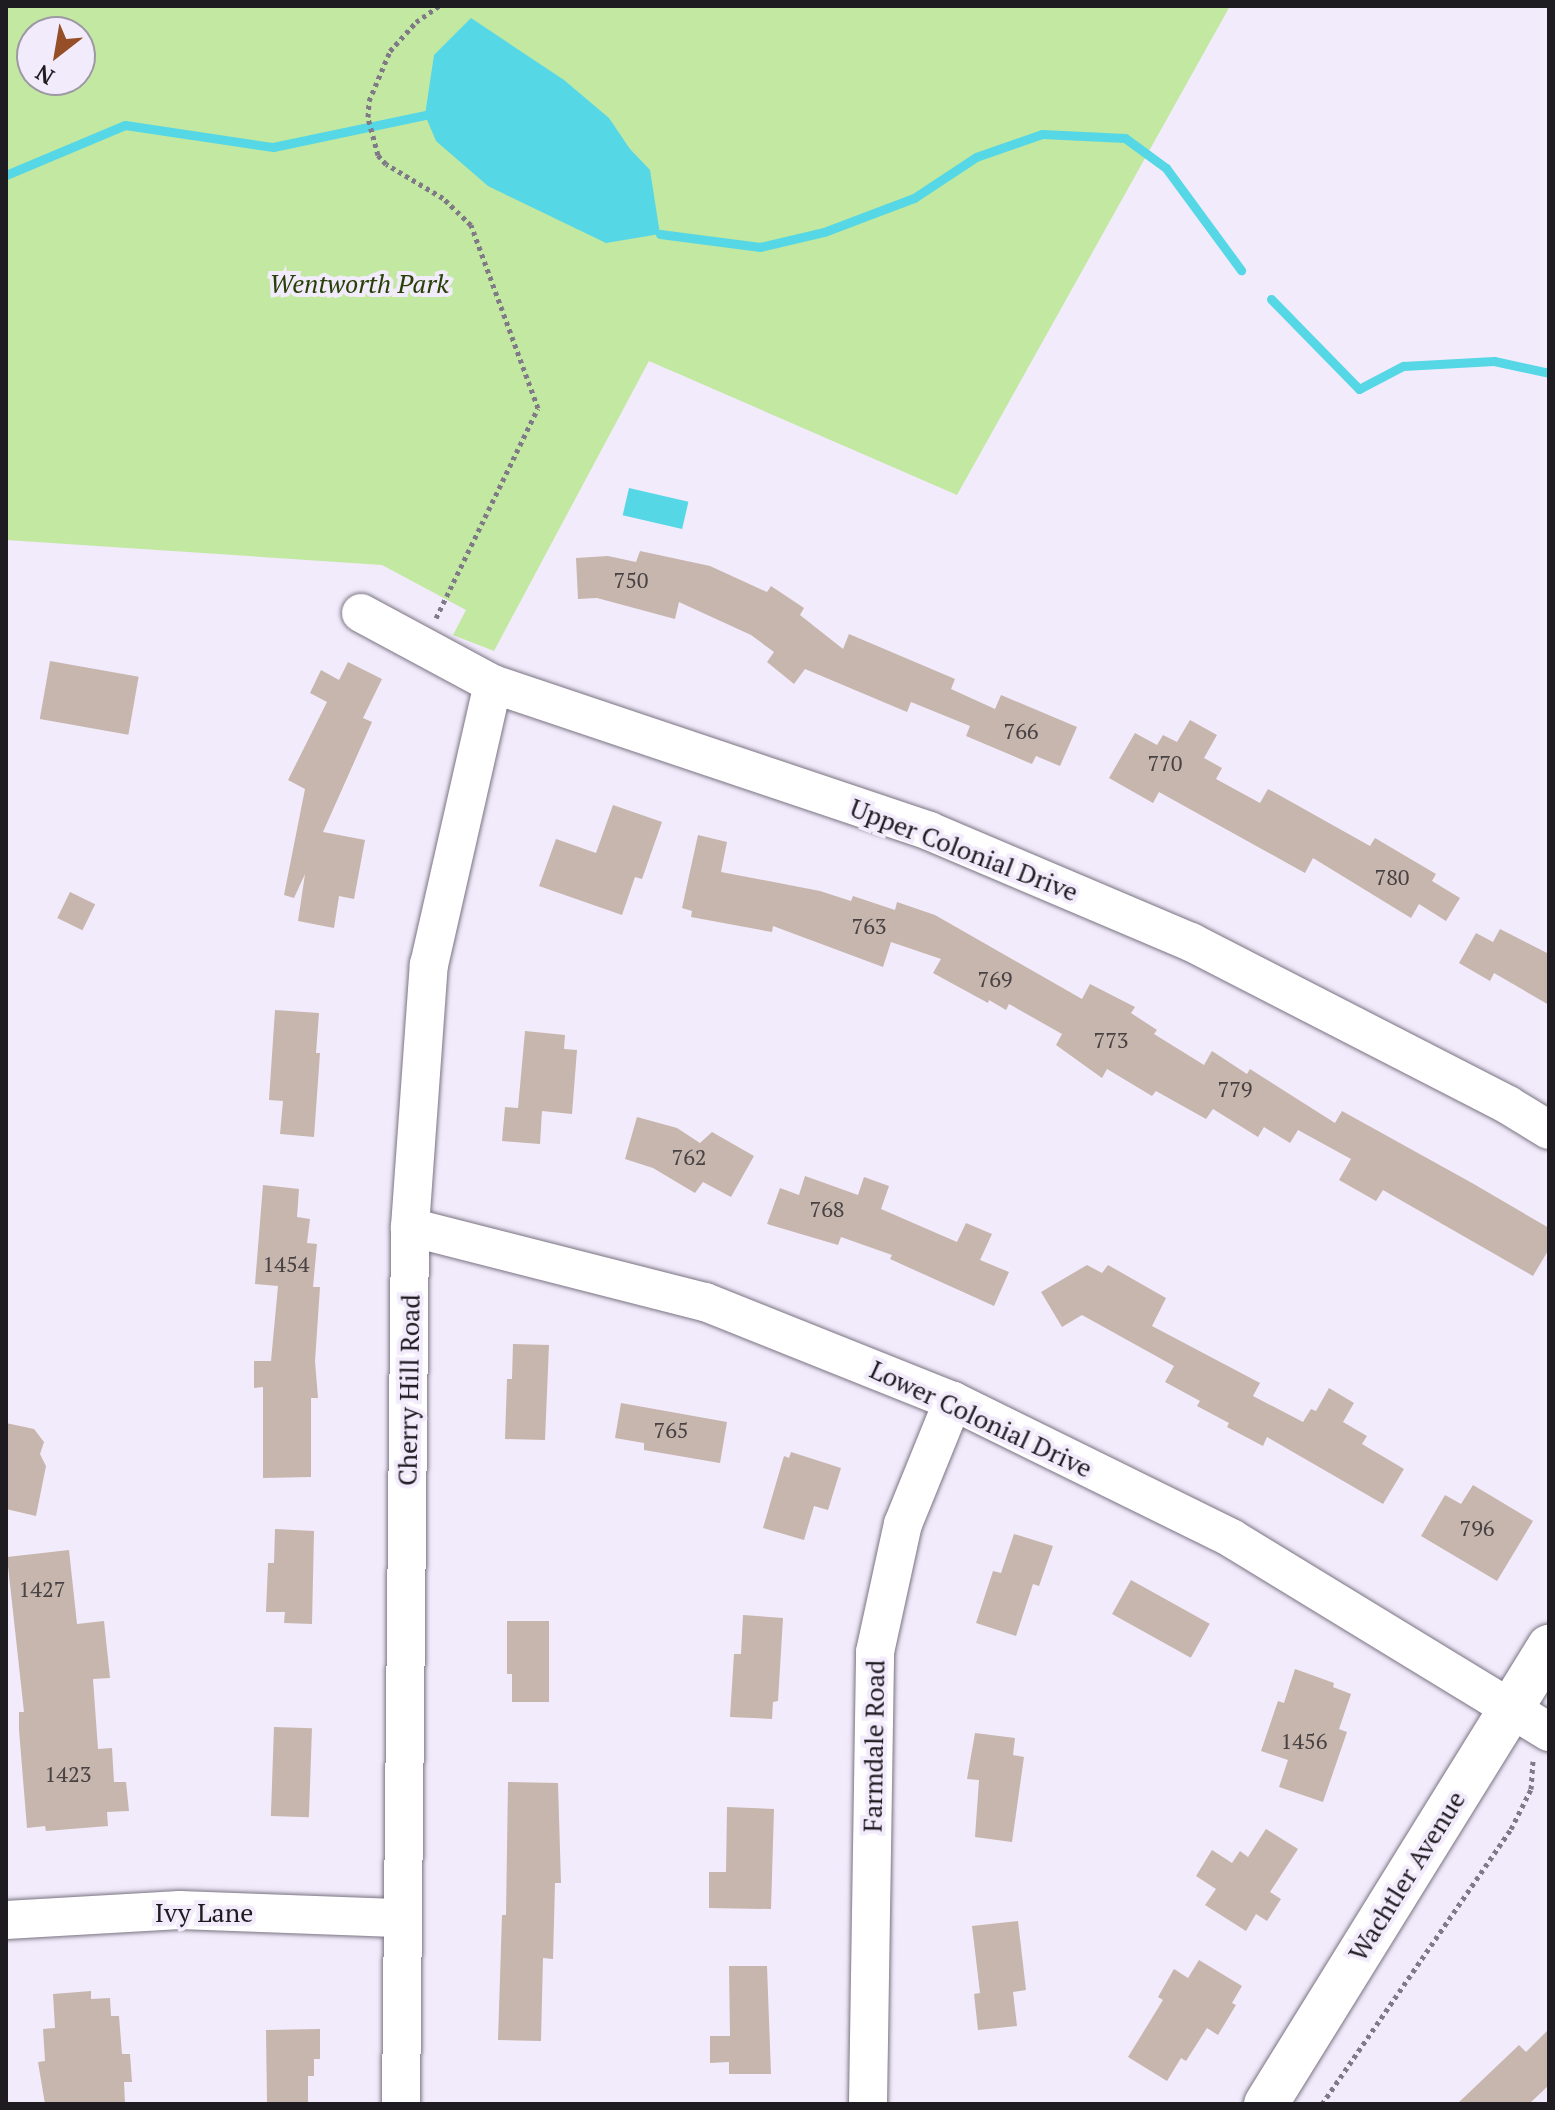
<!DOCTYPE html>
<style>
body{margin:0}
#map{position:relative;width:1555px;height:2110px;overflow:hidden;background:#f2ebfb;font-family:"PT Serif",serif}
div>[style]{position:absolute}
[style*='--x']{left:calc(var(--x)*1px);top:calc(var(--y)*1px);width:calc(var(--w)*1px);rotate:calc(var(--a)*1deg)}
.green>*{inset:0;background:#c3e8a2}
.water>*{inset:0;background:#55d7e6;transform-origin:0 0}
.stream>*{height:9px;margin:-4.5px;padding:0 4.5px;transform-origin:4.5px;border-radius:4.5px;background:#55d7e6}
.building>*{inset:0;background:#c7b6ad;transform-origin:0 0}
.path>*{height:5px;margin-top:-2.5px;transform-origin:0;background:repeating-linear-gradient(90deg,#7f7a85 0 4px,transparent 0 8px)}
.roads{filter:drop-shadow(0 0 2px #7a7382) drop-shadow(0 0 2px #7a7382)}
.street>*{height:38px;margin:-19px;padding:0 19px;transform-origin:19px;border-radius:19px;background:#fff}
.secondary>*{height:44px;margin:-22px;padding:0 22px;transform-origin:22px;border-radius:22px;background:#fff}
span{translate:-50% -50%;white-space:nowrap;text-align:center;line-height:1.15;-webkit-text-stroke:8px #f2ebfb;paint-order:stroke}
.number-label{font-size:22px;color:#484244}
.number-label span{-webkit-text-stroke-width:0}
.park-label{font-size:26px;color:#284006;font-style:italic}
.street-label{font-size:26px;color:#1e1b21}
.frame{position:absolute;inset:0;border:8px solid #1e1b21;pointer-events:none}
.north{position:absolute;left:16px;top:16px;width:80px;height:80px;box-sizing:border-box;background:#f2ebfb;border:2px solid #9d98a4;border-radius:50%;rotate:211deg;font-size:22px;font-weight:700;line-height:32px;text-align:center;color:#1e1b21}
.north::after{content:'';display:block;margin:auto;width:28px;height:36px;background:#954e28;clip-path:polygon(50% 0,100% 100%,50% 72%,0 100%)}
</style>
<div id="map">
<div class="green">
<i style="clip-path:polygon(evenodd,6px 6px,1230px 6px,957px 495px,649px 361px,494px 651px,453px 635px,466px 610px,382px 565px,6px 540px,6px 6px,32px 32px,80px 32px,80px 80px,32px 80px,32px 32px)"></i>
</div>
<div class="water">
<i style="clip-path:polygon(471px 18px,564px 80px,609px 118px,630px 149px,650px 170px,660px 234px,606px 243px,488px 186px,436px 141px,425px 115px,434px 55px)"></i>
<i style="left:629px;top:488px;width:61px;height:28px;rotate:13deg"></i>
</div>
<div class="stream">
<i style="--x:6;--y:175;--w:129;--a:-22.8"></i>
<i style="--x:125;--y:125;--w:150;--a:8.5"></i>
<i style="--x:273;--y:147;--w:155;--a:-11.9"></i>
<i style="--x:660;--y:234;--w:101;--a:7.4"></i>
<i style="--x:760;--y:247;--w:66;--a:-13.2"></i>
<i style="--x:824;--y:232;--w:96;--a:-20.7"></i>
<i style="--x:914;--y:198;--w:74;--a:-33.5"></i>
<i style="--x:976;--y:157;--w:70;--a:-19.2"></i>
<i style="--x:1042;--y:134;--w:83;--a:2.8"></i>
<i style="--x:1125;--y:138;--w:51;--a:36.2"></i>
<i style="--x:1166;--y:168;--w:127;--a:53.7"></i>
<i style="--x:1271;--y:299;--w:126;--a:45.6"></i>
<i style="--x:1359;--y:389;--w:50;--a:-27.6"></i>
<i style="--x:1403;--y:366;--w:91;--a:-3.1"></i>
<i style="--x:1494;--y:361;--w:56;--a:12.3"></i>
</div>
<div class="building">
<i style="clip-path:polygon(640px 551px,710px 566px,767px 592px,771px 586px,804px 608px,800px 615px,843px 649px,849px 634px,955px 679px,951px 689px,995px 709px,1001px 695px,1077px 727px,1060px 766px,1036px 756px,1032px 764px,966px 736px,970px 726px,911px 702px,907px 712px,805px 669px,794px 684px,767px 662px,774px 652px,751px 635px,679px 602px,675px 619px,597px 598px,578px 599px,576px 558px,608px 556px,636px 562px)"></i>
<i style="left:50px;top:661px;width:90px;height:59px;rotate:10deg"></i>
<i style="clip-path:polygon(348px 662px,382px 679px,363px 718px,372px 722px,323px 832px,365px 840px,354px 899px,339px 896px,334px 928px,298px 921px,305px 874px,294px 898px,284px 895px,305px 789px,288px 780px,327px 702px,310px 693px,321px 670px,339px 680px)"></i>
<i style="clip-path:polygon(1190px 720px,1217px 735px,1204px 758px,1222px 768px,1216px 779px,1260px 803px,1268px 789px,1370px 846px,1375px 838px,1436px 874px,1432px 881px,1460px 898px,1446px 921px,1419px 904px,1411px 918px,1313px 858px,1305px 873px,1159px 792px,1153px 803px,1109px 778px,1135px 733px,1157px 745px,1163px 735px,1177px 742px)"></i>
<i style="clip-path:polygon(613px 805px,662px 822px,642px 879px,635px 877px,622px 915px,539px 886px,556px 839px,596px 853px)"></i>
<i style="clip-path:polygon(698px 835px,727px 842px,721px 872px,820px 891px,851px 901px,853px 896px,895px 910px,897px 902px,935px 915px,1082px 999px,1090px 984px,1135px 1007px,1131px 1013px,1157px 1030px,1154px 1034px,1204px 1065px,1212px 1051px,1247px 1074px,1250px 1069px,1335px 1123px,1342px 1111px,1472px 1183px,1549px 1228px,1549px 1249px,1533px 1276px,1383px 1190px,1376px 1201px,1339px 1180px,1351px 1159px,1298px 1130px,1290px 1143px,1264px 1127px,1258px 1137px,1213px 1109px,1206px 1119px,1156px 1091px,1152px 1096px,1107px 1069px,1102px 1078px,1056px 1045px,1062px 1034px,1009px 1004px,1006px 1010px,989px 1000px,988px 1003px,933px 973px,941px 959px,891px 942px,883px 967px,773px 926px,772px 932px,691px 917px,692px 911px,682px 908px)"></i>
<i style="left:70px;top:892px;width:28px;height:29px;rotate:26deg"></i>
<i style="clip-path:polygon(1500px 929px,1549px 954px,1549px 1005px,1494px 973px,1490px 981px,1459px 963px,1476px 933px,1493px 942px)"></i>
<i style="clip-path:polygon(275px 1010px,319px 1013px,316px 1053px,320px 1053px,314px 1137px,280px 1134px,283px 1101px,269px 1100px)"></i>
<i style="clip-path:polygon(525px 1031px,565px 1035px,564px 1049px,577px 1050px,572px 1114px,542px 1111px,540px 1144px,502px 1141px,505px 1107px,518px 1108px)"></i>
<i style="clip-path:polygon(637px 1117px,677px 1128px,700px 1143px,712px 1132px,754px 1156px,731px 1197px,703px 1182px,695px 1193px,653px 1168px,625px 1159px)"></i>
<i style="clip-path:polygon(805px 1176px,858px 1195px,864px 1177px,889px 1186px,881px 1209px,957px 1242px,966px 1223px,992px 1234px,980px 1260px,1009px 1272px,994px 1306px,890px 1259px,892px 1255px,841px 1237px,838px 1245px,767px 1224px,780px 1188px,799px 1195px)"></i>
<i style="clip-path:polygon(263px 1185px,299px 1189px,297px 1217px,310px 1219px,307px 1243px,317px 1244px,313px 1287px,320px 1287px,315px 1361px,318px 1398px,311px 1398px,311px 1477px,263px 1478px,263px 1387px,254px 1388px,254px 1361px,271px 1361px,278px 1286px,255px 1284px)"></i>
<i style="clip-path:polygon(1087px 1265px,1102px 1273px,1108px 1265px,1166px 1298px,1152px 1326px,1260px 1383px,1253px 1396px,1303px 1422px,1311px 1409px,1316px 1411px,1329px 1388px,1354px 1403px,1343px 1422px,1367px 1436px,1362px 1444px,1404px 1469px,1383px 1504px,1267px 1437px,1263px 1446px,1227px 1427px,1229px 1423px,1197px 1406px,1200px 1401px,1165px 1382px,1174px 1366px,1082px 1315px,1062px 1327px,1041px 1292px)"></i>
<i style="clip-path:polygon(513px 1344px,549px 1345px,545px 1440px,505px 1439px,507px 1379px,512px 1379px)"></i>
<i style="clip-path:polygon(621px 1403px,727px 1422px,720px 1463px,644px 1450px,644px 1443px,615px 1438px)"></i>
<i style="clip-path:polygon(6px 1423px,34px 1429px,44px 1442px,40px 1454px,46px 1466px,36px 1516px,6px 1509px)"></i>
<i style="clip-path:polygon(791px 1452px,841px 1468px,828px 1510px,814px 1506px,804px 1540px,763px 1528px,784px 1456px,789px 1458px)"></i>
<i style="clip-path:polygon(1473px 1485px,1533px 1521px,1497px 1581px,1421px 1536px,1445px 1495px,1461px 1504px)"></i>
<i style="clip-path:polygon(275px 1529px,314px 1531px,312px 1624px,284px 1623px,285px 1612px,266px 1612px,268px 1563px,274px 1563px)"></i>
<i style="clip-path:polygon(1014px 1534px,1053px 1546px,1039px 1586px,1033px 1584px,1016px 1636px,976px 1623px,993px 1571px,1001px 1573px)"></i>
<i style="clip-path:polygon(69px 1550px,77px 1624px,104px 1621px,110px 1678px,93px 1679px,98px 1749px,112px 1748px,114px 1782px,126px 1782px,129px 1811px,107px 1812px,108px 1826px,46px 1831px,45px 1826px,27px 1828px,19px 1730px,19px 1712px,24px 1712px,7px 1557px)"></i>
<i style="left:1131px;top:1580px;width:90px;height:39px;rotate:29deg"></i>
<i style="clip-path:polygon(743px 1615px,783px 1618px,778px 1701px,773px 1702px,772px 1719px,730px 1717px,734px 1654px,741px 1654px)"></i>
<i style="clip-path:polygon(507px 1621px,549px 1621px,549px 1702px,512px 1702px,512px 1674px,507px 1674px)"></i>
<i style="clip-path:polygon(1295px 1669px,1334px 1683px,1333px 1687px,1351px 1694px,1339px 1729px,1347px 1732px,1323px 1802px,1279px 1787px,1288px 1760px,1261px 1751px,1278px 1701px,1284px 1703px)"></i>
<i style="left:274px;top:1727px;width:38px;height:89px;rotate:2deg"></i>
<i style="clip-path:polygon(975px 1733px,1015px 1738px,1013px 1755px,1024px 1757px,1012px 1842px,975px 1837px,979px 1780px,967px 1779px)"></i>
<i style="clip-path:polygon(508px 1782px,558px 1783px,561px 1883px,555px 1883px,553px 1959px,543px 1958px,541px 2041px,498px 2040px,502px 1915px,506px 1915px)"></i>
<i style="clip-path:polygon(727px 1807px,774px 1809px,771px 1909px,709px 1908px,709px 1872px,726px 1872px)"></i>
<i style="clip-path:polygon(1266px 1829px,1298px 1849px,1270px 1892px,1281px 1899px,1267px 1921px,1256px 1914px,1246px 1931px,1205px 1905px,1216px 1889px,1196px 1876px,1212px 1850px,1232px 1863px,1240px 1851px,1248px 1857px)"></i>
<i style="clip-path:polygon(1018px 1921px,1026px 1990px,1013px 1992px,1017px 2026px,978px 2030px,974px 1994px,980px 1993px,972px 1926px)"></i>
<i style="clip-path:polygon(1199px 1960px,1242px 1986px,1232px 2003px,1236px 2005px,1218px 2035px,1207px 2028px,1186px 2061px,1181px 2058px,1167px 2081px,1128px 2057px,1163px 2000px,1158px 1997px,1174px 1969px,1188px 1978px)"></i>
<i style="clip-path:polygon(729px 1966px,767px 1966px,771px 2074px,729px 2074px,729px 2062px,710px 2063px,710px 2036px,730px 2036px)"></i>
<i style="clip-path:polygon(91px 1991px,91px 1999px,110px 1998px,111px 2016px,119px 2016px,122px 2054px,130px 2054px,132px 2082px,124px 2082px,125px 2104px,45px 2104px,38px 2062px,45px 2061px,43px 2029px,55px 2028px,53px 1994px)"></i>
<i style="clip-path:polygon(320px 2029px,320px 2059px,314px 2059px,314px 2076px,308px 2076px,308px 2103px,267px 2103px,266px 2030px)"></i>
<i style="clip-path:polygon(1549px 2029px,1549px 2085px,1529px 2104px,1457px 2104px,1519px 2045px,1526px 2052px)"></i>
</div>
<div class="path">
<i style="--x:436;--y:618;--w:233;--a:-64.1"></i>
<i style="--x:538;--y:408;--w:195;--a:-110.1"></i>
<i style="--x:471;--y:225;--w:39;--a:-136"></i>
<i style="--x:443;--y:198;--w:66;--a:-149.2"></i>
<i style="--x:386;--y:164;--w:12;--a:-132"></i>
<i style="--x:378;--y:155;--w:39;--a:-105"></i>
<i style="--x:368;--y:117;--w:16;--a:-86"></i>
<i style="--x:369;--y:101;--w:54;--a:-67.2"></i>
<i style="--x:390;--y:51;--w:39;--a:-48"></i>
<i style="--x:416;--y:22;--w:28;--a:-35"></i>
<i style="--x:1322;--y:2104;--w:334;--a:-55.5"></i>
<i style="--x:1511;--y:1829;--w:45;--a:-63.4"></i>
<i style="--x:1531;--y:1789;--w:28;--a:-86"></i>
</div>
<div class="roads">
<div class="street">
<i style="--x:361;--y:613;--w:150;--a:28.3"></i>
<i style="--x:493;--y:684;--w:460;--a:18.6"></i>
<i style="--x:929;--y:831;--w:285;--a:23"></i>
<i style="--x:1191;--y:942;--w:356;--a:27.2"></i>
<i style="--x:1508;--y:1105;--w:48;--a:31.4"></i>
<i style="--x:410;--y:1227;--w:304;--a:14.3"></i>
<i style="--x:705;--y:1302;--w:267;--a:21.8"></i>
<i style="--x:953;--y:1401;--w:310;--a:26.2"></i>
<i style="--x:1231;--y:1538;--w:373;--a:31.4"></i>
<i style="--x:6;--y:1920;--w:174;--a:-3.3"></i>
<i style="--x:180;--y:1910;--w:223;--a:2.1"></i>
<i style="--x:401;--y:2104;--w:877;--a:-89.41"></i>
<i style="--x:410;--y:1227;--w:263;--a:-85.9"></i>
<i style="--x:429;--y:965;--w:288;--a:-77.2"></i>
<i style="--x:868;--y:2104;--w:452;--a:-89.1"></i>
<i style="--x:875;--y:1652;--w:131;--a:-77.7"></i>
<i style="--x:903;--y:1524;--w:133;--a:-67.9"></i>
</div>
<div class="secondary">
<i style="--x:1266;--y:2104;--w:538;--a:-58.23"></i>
</div>
</div>
<div class="number-label">
<span style="left:631px;top:580px">750</span>
<span style="left:1021px;top:731px">766</span>
<span style="left:1165px;top:763px">770</span>
<span style="left:1392px;top:877px">780</span>
<span style="left:869px;top:926px">763</span>
<span style="left:995px;top:979px">769</span>
<span style="left:1111px;top:1040px">773</span>
<span style="left:1235px;top:1089px">779</span>
<span style="left:689px;top:1157px">762</span>
<span style="left:827px;top:1209px">768</span>
<span style="left:286px;top:1264px">1454</span>
<span style="left:671px;top:1430px">765</span>
<span style="left:1477px;top:1528px">796</span>
<span style="left:42px;top:1589px">1427</span>
<span style="left:1304px;top:1741px">1456</span>
<span style="left:68px;top:1774px">1423</span>
</div>
<div class="park-label">
<span style="left:359px;top:284px">Wentworth Park</span>
</div>
<div class="street-label">
<span style="left:964px;top:850px;rotate:21deg">Upper Colonial Drive</span>
<span style="left:409px;top:1390px;rotate:-89deg">Cherry Hill Road</span>
<span style="left:981px;top:1419px;rotate:25deg">Lower Colonial Drive</span>
<span style="left:874px;top:1746px;rotate:-89deg">Farmdale Road</span>
<span style="left:1407px;top:1876px;rotate:-58deg">Wachtler Avenue</span>
<span style="left:204px;top:1913px">Ivy Lane</span>
</div>
<div class="frame"></div>
<div class="north">N</div>
</div>
